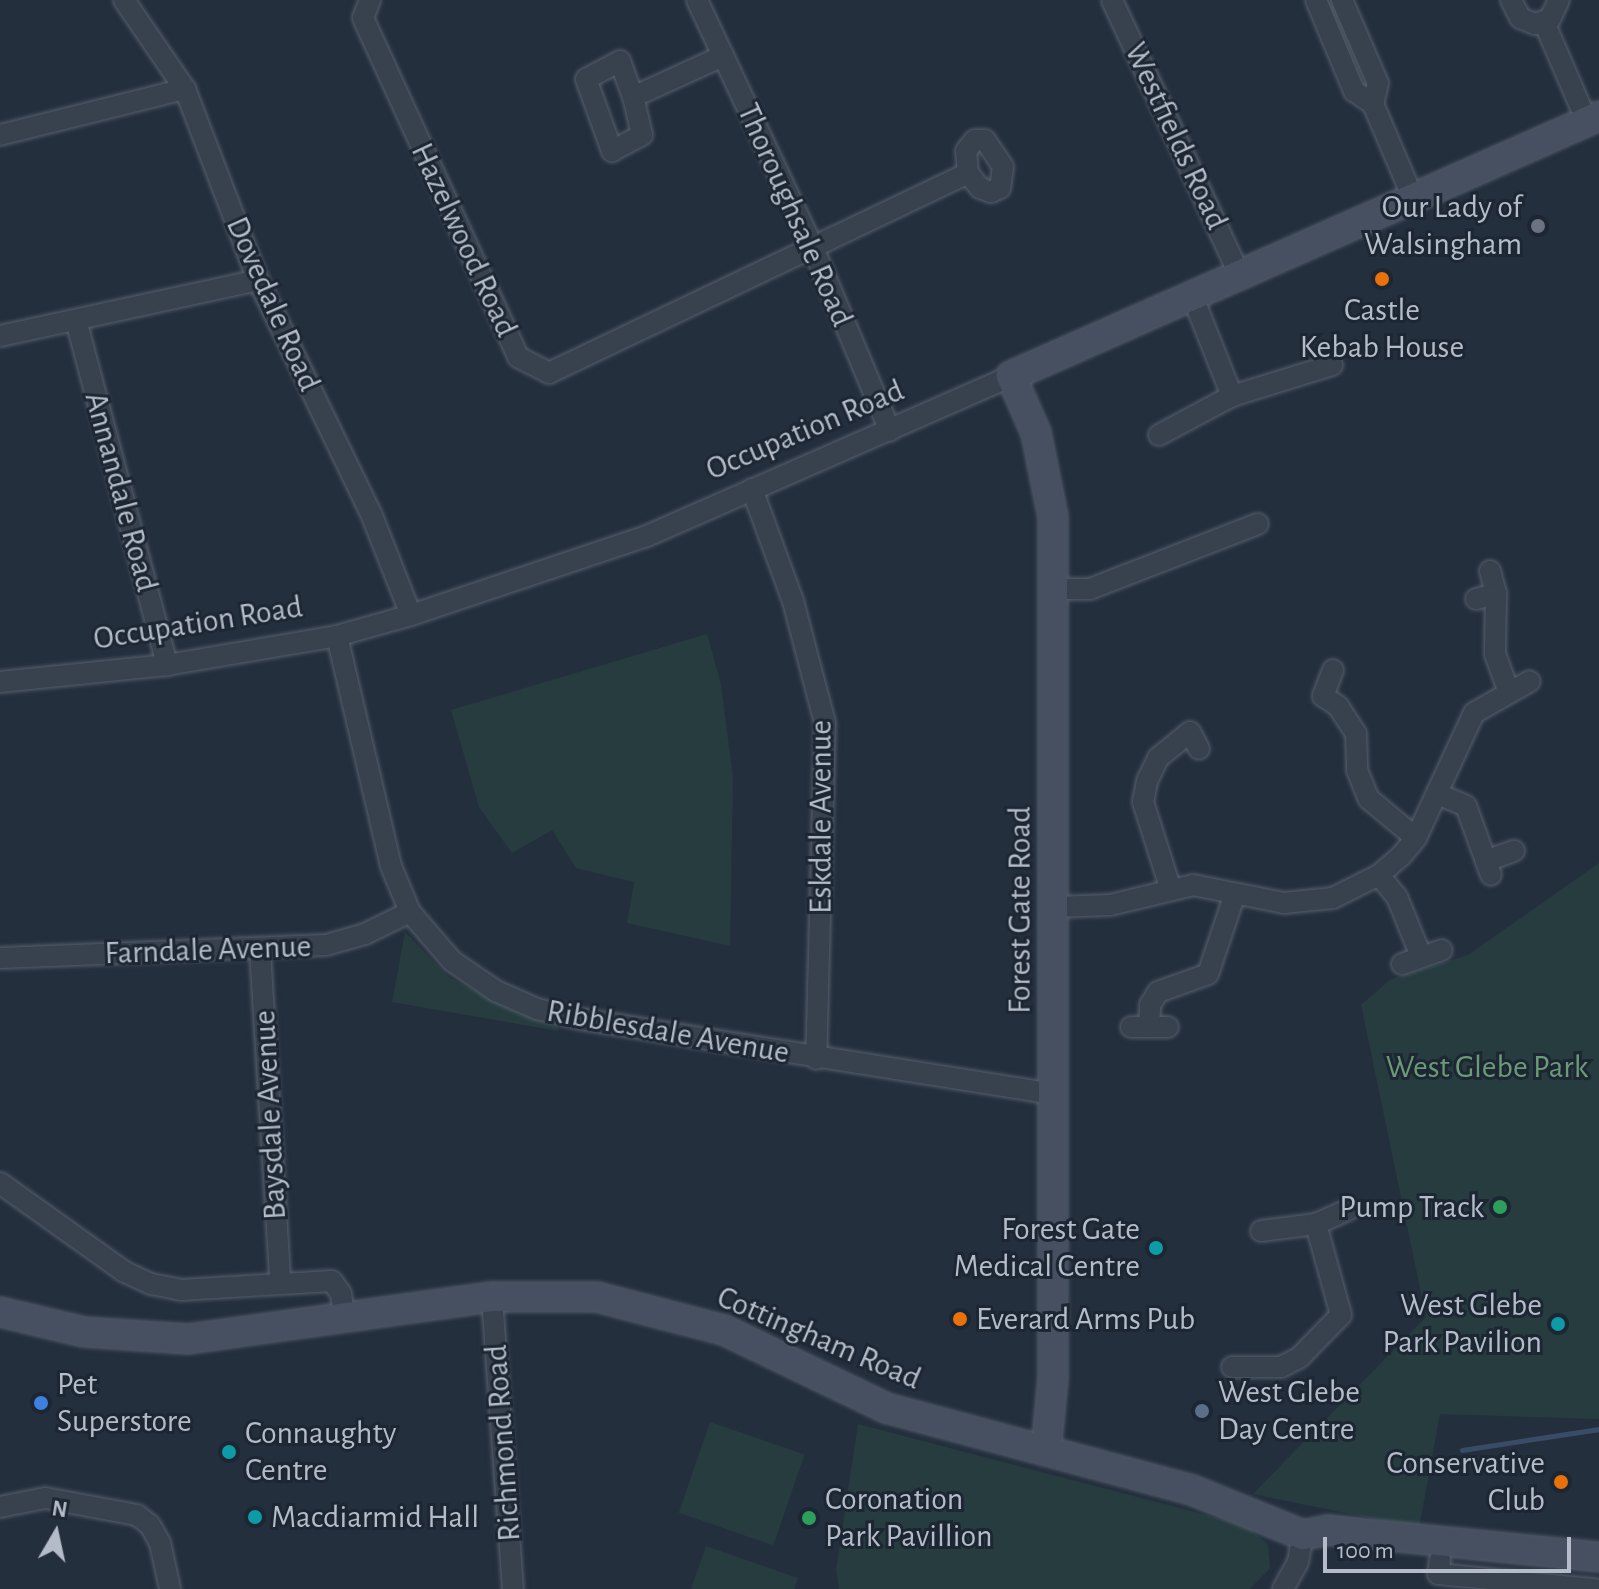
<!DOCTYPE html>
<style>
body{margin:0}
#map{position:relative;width:1599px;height:1589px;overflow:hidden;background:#242f3e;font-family:"Alegreya Sans",sans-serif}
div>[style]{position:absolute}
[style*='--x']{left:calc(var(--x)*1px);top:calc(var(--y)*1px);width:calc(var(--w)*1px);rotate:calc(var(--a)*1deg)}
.green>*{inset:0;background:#263c3f;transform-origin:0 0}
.stream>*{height:5px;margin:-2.5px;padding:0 2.5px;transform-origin:2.5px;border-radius:2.5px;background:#394c67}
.roads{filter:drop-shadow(0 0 2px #565f6c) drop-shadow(0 0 2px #565f6c)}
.street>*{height:20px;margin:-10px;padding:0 10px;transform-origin:10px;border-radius:10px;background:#38414e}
.secondary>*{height:28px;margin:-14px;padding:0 14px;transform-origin:14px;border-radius:14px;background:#465061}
.dots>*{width:22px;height:22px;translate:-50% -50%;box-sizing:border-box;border:4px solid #1d2633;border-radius:50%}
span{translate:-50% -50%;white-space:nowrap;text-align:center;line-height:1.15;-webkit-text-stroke:6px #1d2633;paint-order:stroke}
.street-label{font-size:32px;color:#b4bcc9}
.poi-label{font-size:32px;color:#b4bcc9}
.right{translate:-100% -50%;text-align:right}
.left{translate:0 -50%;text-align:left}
.park-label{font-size:32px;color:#6b9a76}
.north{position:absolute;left:16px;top:1493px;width:80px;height:80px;-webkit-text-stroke:6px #1d2633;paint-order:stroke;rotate:9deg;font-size:22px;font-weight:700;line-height:32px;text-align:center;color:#b4bcc9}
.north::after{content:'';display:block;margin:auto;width:28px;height:36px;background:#b4bcc9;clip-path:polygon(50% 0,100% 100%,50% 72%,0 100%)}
.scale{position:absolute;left:1323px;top:1537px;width:248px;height:36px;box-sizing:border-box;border:4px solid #b4bcc9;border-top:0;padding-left:10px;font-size:24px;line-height:28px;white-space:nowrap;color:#b4bcc9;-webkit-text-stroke:6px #1d2633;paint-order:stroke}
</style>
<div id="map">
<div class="green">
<i style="clip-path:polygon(707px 634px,721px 684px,733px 778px,730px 946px,627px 923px,634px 882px,576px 868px,552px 830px,512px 853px,479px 807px,451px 710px)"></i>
<i style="clip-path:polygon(1599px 863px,1599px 1419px,1440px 1414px,1419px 1528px,1253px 1494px,1426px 1317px,1361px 1005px,1391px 979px,1468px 955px)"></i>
<i style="clip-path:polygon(405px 932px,450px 978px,509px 1009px,559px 1023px,558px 1031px,392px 1002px)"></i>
<i style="left:710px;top:1422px;width:100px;height:96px;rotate:19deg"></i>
<i style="clip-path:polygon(858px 1424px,1245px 1525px,1268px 1544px,1270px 1568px,1250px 1589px,839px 1589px,836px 1570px)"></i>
<i style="clip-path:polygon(706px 1546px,798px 1578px,794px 1589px,691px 1589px)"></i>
</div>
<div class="stream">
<i style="--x:1462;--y:1450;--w:139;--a:-8.7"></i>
</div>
<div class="roads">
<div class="street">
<i style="--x:124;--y:0;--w:108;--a:55.6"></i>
<i style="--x:185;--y:89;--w:204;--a:69.1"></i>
<i style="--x:258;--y:280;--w:262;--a:64.2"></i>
<i style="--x:372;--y:516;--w:106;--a:68.5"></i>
<i style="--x:370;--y:0;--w:19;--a:111"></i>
<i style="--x:363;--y:18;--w:373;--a:65.4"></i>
<i style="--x:518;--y:357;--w:35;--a:27"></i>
<i style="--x:549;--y:373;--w:464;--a:-25.5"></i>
<i style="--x:968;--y:173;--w:22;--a:-95"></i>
<i style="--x:966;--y:151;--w:14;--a:-51"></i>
<i style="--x:975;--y:140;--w:10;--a:0"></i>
<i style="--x:985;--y:140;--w:32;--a:56"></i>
<i style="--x:1003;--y:167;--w:21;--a:98"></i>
<i style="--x:1000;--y:188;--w:10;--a:156"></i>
<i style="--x:991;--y:192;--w:12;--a:-160"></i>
<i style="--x:980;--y:188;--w:19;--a:-129"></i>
<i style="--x:697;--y:0;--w:276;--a:64.9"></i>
<i style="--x:814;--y:250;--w:196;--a:67.2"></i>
<i style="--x:1112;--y:0;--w:301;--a:65.1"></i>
<i style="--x:1316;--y:0;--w:99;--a:67.3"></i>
<i style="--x:1354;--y:91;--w:23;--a:34"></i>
<i style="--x:1373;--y:104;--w:102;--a:66.9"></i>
<i style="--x:1342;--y:0;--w:90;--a:66.6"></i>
<i style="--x:1378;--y:83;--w:22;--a:103"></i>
<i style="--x:1511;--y:0;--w:20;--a:63"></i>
<i style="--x:1520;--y:18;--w:16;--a:22"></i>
<i style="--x:1535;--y:24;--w:16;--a:-18"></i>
<i style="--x:1550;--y:19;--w:21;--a:-65"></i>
<i style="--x:1544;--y:22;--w:109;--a:66.7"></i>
<i style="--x:633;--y:97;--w:38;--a:-110"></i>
<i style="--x:620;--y:61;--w:38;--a:152"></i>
<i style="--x:586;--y:79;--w:77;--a:70.1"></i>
<i style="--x:612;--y:151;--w:34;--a:-28"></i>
<i style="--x:642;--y:135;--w:39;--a:-103"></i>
<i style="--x:633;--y:97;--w:99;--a:-24.5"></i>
<i style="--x:0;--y:135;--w:191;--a:-14"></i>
<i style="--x:1192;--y:295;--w:109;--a:68.4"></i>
<i style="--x:1232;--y:396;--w:105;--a:-17.2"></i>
<i style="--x:76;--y:320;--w:357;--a:75.2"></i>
<i style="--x:0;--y:336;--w:264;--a:-12.2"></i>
<i style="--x:1159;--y:435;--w:83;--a:-28.1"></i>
<i style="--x:752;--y:489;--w:119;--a:69.9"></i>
<i style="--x:793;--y:601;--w:126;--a:75.3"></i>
<i style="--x:825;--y:723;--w:336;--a:91.5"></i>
<i style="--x:1490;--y:571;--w:24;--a:75"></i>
<i style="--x:1496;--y:594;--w:60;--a:91"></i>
<i style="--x:1495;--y:654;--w:38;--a:70"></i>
<i style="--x:1055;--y:589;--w:35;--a:0"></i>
<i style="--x:1090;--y:589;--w:180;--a:-21.2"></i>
<i style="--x:1476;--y:599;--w:21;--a:-14"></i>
<i style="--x:337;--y:636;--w:236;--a:76.8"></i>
<i style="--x:391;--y:866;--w:50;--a:67.6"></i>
<i style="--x:410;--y:912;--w:65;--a:49.4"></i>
<i style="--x:452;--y:961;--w:53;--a:34.3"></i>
<i style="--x:496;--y:991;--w:45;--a:23.7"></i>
<i style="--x:537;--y:1009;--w:45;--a:12.8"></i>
<i style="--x:581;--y:1019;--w:478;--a:9"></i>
<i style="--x:1333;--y:670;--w:28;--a:111"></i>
<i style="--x:1323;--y:696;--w:18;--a:34"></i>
<i style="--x:1338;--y:706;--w:33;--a:57"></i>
<i style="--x:1356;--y:734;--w:36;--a:88"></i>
<i style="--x:1357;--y:770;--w:31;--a:68"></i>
<i style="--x:1369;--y:799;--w:61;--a:39.7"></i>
<i style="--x:0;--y:682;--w:168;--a:-5.8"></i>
<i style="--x:167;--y:665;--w:172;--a:-9.7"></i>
<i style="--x:337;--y:636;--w:77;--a:-15.8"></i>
<i style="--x:411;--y:615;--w:249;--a:-18.5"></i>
<i style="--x:647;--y:536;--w:398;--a:-23.7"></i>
<i style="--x:1438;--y:794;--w:30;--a:23"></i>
<i style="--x:1466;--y:806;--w:73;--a:70.1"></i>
<i style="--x:1486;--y:861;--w:30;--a:-20"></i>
<i style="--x:1379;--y:875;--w:28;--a:51"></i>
<i style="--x:1397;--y:897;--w:64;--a:67.9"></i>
<i style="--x:1170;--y:887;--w:89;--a:-107.6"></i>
<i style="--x:1143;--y:802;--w:21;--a:-79"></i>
<i style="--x:1147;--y:781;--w:25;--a:-64"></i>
<i style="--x:1158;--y:758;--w:41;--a:-39.1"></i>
<i style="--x:1190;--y:732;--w:19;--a:62"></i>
<i style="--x:1054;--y:907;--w:56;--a:-2"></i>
<i style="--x:1110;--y:905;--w:85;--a:-13.5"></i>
<i style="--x:1193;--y:885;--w:93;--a:11.2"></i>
<i style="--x:1284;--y:903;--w:49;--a:-5.8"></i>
<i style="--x:1333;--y:898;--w:51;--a:-26.6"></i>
<i style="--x:1379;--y:875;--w:29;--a:-41"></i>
<i style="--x:1401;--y:856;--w:23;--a:-50"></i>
<i style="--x:1416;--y:838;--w:138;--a:-65.1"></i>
<i style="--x:1474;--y:713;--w:64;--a:-29.7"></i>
<i style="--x:260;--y:950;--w:332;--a:86.5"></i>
<i style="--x:0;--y:958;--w:326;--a:-2.3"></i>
<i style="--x:326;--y:945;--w:41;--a:-15.8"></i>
<i style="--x:365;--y:934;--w:50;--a:-26.1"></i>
<i style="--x:1402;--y:964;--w:42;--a:-19.3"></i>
<i style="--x:1131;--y:1027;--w:37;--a:0"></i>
<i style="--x:1149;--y:1027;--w:22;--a:-87"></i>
<i style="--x:1150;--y:1005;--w:15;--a:-58"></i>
<i style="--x:1158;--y:992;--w:53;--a:-19.8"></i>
<i style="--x:1208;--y:974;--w:84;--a:-71.4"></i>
<i style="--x:0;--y:1183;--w:153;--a:35.5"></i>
<i style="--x:125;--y:1272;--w:29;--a:25"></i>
<i style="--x:151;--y:1284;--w:31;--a:11"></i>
<i style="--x:181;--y:1290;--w:151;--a:-3.4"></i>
<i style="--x:332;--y:1281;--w:16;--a:55"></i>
<i style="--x:341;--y:1294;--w:24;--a:81"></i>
<i style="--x:1261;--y:1231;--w:55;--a:-7.3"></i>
<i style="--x:1316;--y:1224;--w:36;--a:-24"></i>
<i style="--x:492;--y:1297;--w:293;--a:85.9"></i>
<i style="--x:1232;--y:1367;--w:49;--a:0"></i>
<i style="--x:1281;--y:1367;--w:20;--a:-27"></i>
<i style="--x:1299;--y:1358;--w:60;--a:-45.7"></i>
<i style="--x:1341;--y:1315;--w:94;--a:-105.4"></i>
<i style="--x:0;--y:1507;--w:46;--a:-11.3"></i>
<i style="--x:45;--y:1498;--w:94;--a:10.5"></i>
<i style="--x:137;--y:1515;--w:16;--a:38"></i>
<i style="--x:150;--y:1525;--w:21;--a:61"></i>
<i style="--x:160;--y:1543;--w:47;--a:77.7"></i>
<i style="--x:1440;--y:1560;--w:14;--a:98"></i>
<i style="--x:1438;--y:1574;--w:158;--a:5.5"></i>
<i style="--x:1283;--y:1589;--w:31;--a:-61"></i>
<i style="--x:1298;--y:1562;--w:27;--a:-80"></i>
</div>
<div class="secondary">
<i style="--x:0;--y:1312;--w:86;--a:13.4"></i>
<i style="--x:84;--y:1332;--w:104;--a:3.9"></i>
<i style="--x:188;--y:1339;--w:307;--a:-7.9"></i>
<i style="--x:492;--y:1297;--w:105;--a:0"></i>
<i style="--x:597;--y:1297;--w:131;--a:14.6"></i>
<i style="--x:724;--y:1330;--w:180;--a:25.7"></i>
<i style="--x:886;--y:1408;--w:317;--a:15"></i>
<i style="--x:1192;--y:1490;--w:120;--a:22.1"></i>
<i style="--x:1303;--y:1535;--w:25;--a:-11"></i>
<i style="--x:1328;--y:1530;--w:272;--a:5.7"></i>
<i style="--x:1046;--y:1451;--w:73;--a:-84.5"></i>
<i style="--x:1053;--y:1378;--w:861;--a:-90"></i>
<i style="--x:1053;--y:517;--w:86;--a:-101.4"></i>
<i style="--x:1036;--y:433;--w:62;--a:-113.7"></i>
<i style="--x:1011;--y:376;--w:643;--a:-23.85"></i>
</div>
</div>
<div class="dots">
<i style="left:1538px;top:226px;background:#6b7280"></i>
<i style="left:1382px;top:279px;background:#e8710a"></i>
<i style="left:1500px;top:1207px;background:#2e9e5b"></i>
<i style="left:1156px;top:1248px;background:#0f9aa8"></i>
<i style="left:960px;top:1319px;background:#e8710a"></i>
<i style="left:1558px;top:1324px;background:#0f9aa8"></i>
<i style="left:41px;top:1403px;background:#3f7fe0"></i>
<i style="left:1202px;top:1411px;background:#5c6f8a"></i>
<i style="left:229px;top:1452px;background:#0f9aa8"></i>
<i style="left:1561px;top:1482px;background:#e8710a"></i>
<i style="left:255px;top:1517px;background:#0f9aa8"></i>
<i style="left:809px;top:1518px;background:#2e9e5b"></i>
</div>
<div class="street-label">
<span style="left:1176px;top:136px;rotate:65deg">Westfields Road</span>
<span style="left:795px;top:215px;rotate:66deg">Thoroughsale Road</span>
<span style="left:464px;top:240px;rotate:65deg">Hazelwood Road</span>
<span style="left:273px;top:304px;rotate:66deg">Dovedale Road</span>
<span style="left:805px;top:430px;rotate:-23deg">Occupation Road</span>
<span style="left:121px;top:492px;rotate:75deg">Annandale Road</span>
<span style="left:198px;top:623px;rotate:-9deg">Occupation Road</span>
<span style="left:821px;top:817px;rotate:-90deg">Eskdale Avenue</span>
<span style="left:1020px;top:910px;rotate:-90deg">Forest Gate Road</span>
<span style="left:208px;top:950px;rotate:-2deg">Farndale Avenue</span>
<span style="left:668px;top:1032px;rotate:10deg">Ribblesdale Avenue</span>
<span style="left:270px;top:1115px;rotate:-93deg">Baysdale Avenue</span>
<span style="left:819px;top:1338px;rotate:23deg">Cottingham Road</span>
<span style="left:503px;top:1443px;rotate:-94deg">Richmond Road</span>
</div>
<div class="poi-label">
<span class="right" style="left:1522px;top:226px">Our Lady of<br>Walsingham</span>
<span style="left:1382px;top:329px">Castle<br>Kebab House</span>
<span class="right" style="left:1484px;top:1207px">Pump Track</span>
<span class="right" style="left:1140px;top:1248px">Forest Gate<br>Medical Centre</span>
<span class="right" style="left:1542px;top:1324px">West Glebe<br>Park Pavilion</span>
<span class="left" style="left:976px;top:1319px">Everard Arms Pub</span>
<span class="left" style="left:57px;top:1403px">Pet<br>Superstore</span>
<span class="left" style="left:1218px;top:1411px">West Glebe<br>Day Centre</span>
<span class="left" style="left:245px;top:1452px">Connaughty<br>Centre</span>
<span class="right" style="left:1545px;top:1482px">Conservative<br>Club</span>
<span class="left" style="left:825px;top:1518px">Coronation<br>Park Pavillion</span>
<span class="left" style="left:271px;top:1517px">Macdiarmid Hall</span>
</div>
<div class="park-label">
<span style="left:1487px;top:1067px">West Glebe Park</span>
</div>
<div class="north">N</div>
<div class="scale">100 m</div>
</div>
